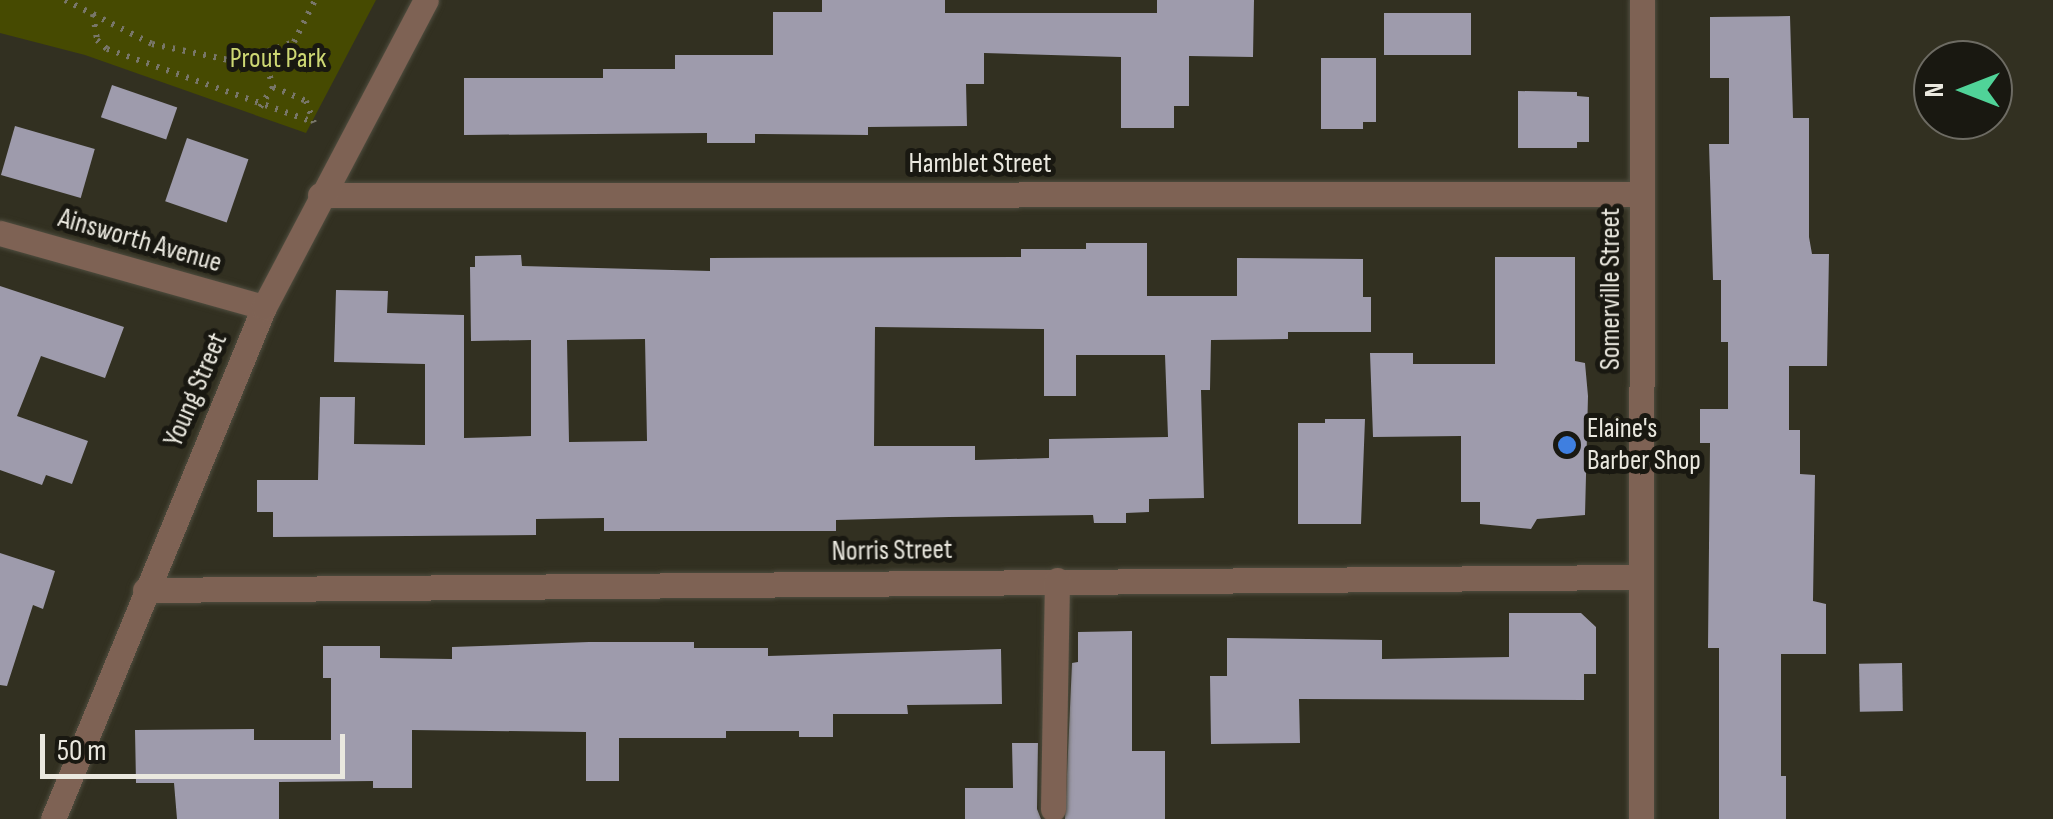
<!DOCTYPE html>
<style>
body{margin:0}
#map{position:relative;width:2053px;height:819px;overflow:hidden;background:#323021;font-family:"Sofia Sans Condensed",sans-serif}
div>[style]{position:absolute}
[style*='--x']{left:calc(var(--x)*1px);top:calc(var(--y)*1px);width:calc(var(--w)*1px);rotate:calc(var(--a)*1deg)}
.green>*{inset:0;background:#464a01}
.building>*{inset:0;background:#9e9bac;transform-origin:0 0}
.path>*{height:6px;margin-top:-3px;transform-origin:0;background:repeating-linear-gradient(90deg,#787669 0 2.5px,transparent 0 10.5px)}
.roads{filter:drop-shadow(0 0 2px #4f4d3f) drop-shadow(0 0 2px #4f4d3f)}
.minor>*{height:25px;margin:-12.5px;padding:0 12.5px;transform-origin:12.5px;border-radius:12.5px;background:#7e6254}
.dots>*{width:28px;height:28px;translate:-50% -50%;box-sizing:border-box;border:5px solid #191811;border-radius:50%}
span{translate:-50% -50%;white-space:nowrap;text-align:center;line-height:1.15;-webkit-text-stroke:10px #191811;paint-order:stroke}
.park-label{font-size:28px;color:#cdd773}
.street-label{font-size:28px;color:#eae8df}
.poi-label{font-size:28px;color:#eae8df}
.left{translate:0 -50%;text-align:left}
.north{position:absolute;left:1913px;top:40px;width:100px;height:100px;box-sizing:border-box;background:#191811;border:2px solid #6d6b63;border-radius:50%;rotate:270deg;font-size:28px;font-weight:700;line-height:40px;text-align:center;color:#eae8df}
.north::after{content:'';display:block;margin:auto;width:35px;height:45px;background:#50d398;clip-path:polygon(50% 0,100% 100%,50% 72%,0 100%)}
.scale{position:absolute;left:40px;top:734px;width:305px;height:45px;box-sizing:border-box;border:5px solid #eae8df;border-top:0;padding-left:12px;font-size:30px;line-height:35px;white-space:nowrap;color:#eae8df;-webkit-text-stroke:8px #191811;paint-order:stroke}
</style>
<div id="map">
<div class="green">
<i style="clip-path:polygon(0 0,376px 0,306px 133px,85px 55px,0 33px)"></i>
</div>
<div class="building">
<i style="clip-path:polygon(822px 0,945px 0,945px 13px,1157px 13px,1157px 0,1254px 0,1253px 57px,1189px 56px,1189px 106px,1174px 106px,1174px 128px,1121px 128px,1121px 57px,984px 53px,984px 84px,966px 84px,967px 126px,868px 127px,868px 135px,755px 134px,755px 143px,707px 143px,707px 133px,464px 135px,464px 78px,603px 78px,603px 69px,675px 69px,675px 55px,773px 55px,773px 12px,822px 12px)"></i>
<i style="left:1384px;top:13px;width:87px;height:42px"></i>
<i style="clip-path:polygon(1790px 16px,1793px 118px,1809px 118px,1809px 237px,1812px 254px,1829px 254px,1827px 366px,1789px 366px,1789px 430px,1800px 430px,1800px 474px,1815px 475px,1813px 601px,1826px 604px,1826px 654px,1781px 654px,1781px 776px,1786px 776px,1786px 819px,1719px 819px,1719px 648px,1708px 648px,1710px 443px,1700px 443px,1700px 409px,1728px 409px,1728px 342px,1721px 342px,1721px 280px,1713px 280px,1709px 144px,1729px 144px,1729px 78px,1710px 78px,1710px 17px)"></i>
<i style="clip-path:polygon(1321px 58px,1376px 58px,1376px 122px,1363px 122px,1363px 129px,1321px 129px)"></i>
<i style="left:112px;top:85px;width:69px;height:34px;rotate:19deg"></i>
<i style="clip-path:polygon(1518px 91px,1577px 92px,1577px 96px,1589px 97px,1589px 142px,1577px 142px,1577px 148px,1518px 148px)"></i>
<i style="left:15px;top:126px;width:83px;height:51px;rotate:16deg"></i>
<i style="left:187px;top:138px;width:65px;height:67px;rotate:19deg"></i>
<i style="clip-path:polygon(evenodd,1086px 243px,1147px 243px,1147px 296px,1237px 296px,1237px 258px,1363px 259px,1363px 297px,1371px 297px,1371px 332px,1288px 332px,1288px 339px,1211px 340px,1210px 390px,1201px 390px,1204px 498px,1149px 499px,1149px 512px,1126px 513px,1126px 523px,1094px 523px,1093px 515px,949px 517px,836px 520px,836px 531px,604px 531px,604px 518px,536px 519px,536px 535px,273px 537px,273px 512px,257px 512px,257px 480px,318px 480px,320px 397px,355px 397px,354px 444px,425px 445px,425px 364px,334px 362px,336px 290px,388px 291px,387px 313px,464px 315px,464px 438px,531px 436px,531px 340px,471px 341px,470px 267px,475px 267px,475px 256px,521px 255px,522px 266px,710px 271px,710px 258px,1021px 257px,1021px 249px,1086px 249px,1086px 243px,875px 327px,1044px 329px,1044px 396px,1076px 396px,1076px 355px,1165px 355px,1168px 437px,1049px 439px,1049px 458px,975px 460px,975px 446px,874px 446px,875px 327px,1086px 243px,645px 339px,647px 441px,569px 442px,567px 340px,645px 339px)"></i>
<i style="clip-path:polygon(1495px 257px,1575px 257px,1575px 361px,1585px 363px,1588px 396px,1585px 515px,1537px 519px,1531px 529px,1480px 524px,1480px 502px,1461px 502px,1461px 436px,1373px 437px,1370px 353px,1413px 353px,1413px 364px,1495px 364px)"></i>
<i style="clip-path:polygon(0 286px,124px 327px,105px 378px,41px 356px,17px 416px,88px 441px,72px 484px,46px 475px,42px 485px,0 470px)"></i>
<i style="clip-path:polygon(1325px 419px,1365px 419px,1361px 524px,1298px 524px,1298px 423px,1325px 423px)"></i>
<i style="clip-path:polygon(0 553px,55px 571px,43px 609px,33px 605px,7px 686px,0 685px)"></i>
<i style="clip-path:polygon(1509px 613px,1581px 613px,1596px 627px,1596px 674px,1584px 674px,1584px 700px,1299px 699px,1300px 743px,1211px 744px,1210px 676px,1227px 676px,1227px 638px,1382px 640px,1382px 659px,1509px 657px)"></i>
<i style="clip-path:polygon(1132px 631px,1132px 751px,1165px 751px,1165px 819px,1065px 819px,1072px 663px,1078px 662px,1078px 632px)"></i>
<i style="clip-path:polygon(589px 642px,694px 642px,694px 648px,768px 648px,768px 656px,1001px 649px,1002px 704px,907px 705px,908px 714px,833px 714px,833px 737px,799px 737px,799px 731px,726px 731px,726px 738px,619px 738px,619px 781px,586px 781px,586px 732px,412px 730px,412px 788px,373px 788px,373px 781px,279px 782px,279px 819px,177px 819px,174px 783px,136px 783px,135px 730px,254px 729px,254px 740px,331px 740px,331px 678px,323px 678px,323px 646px,380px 646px,380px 658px,452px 659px,452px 647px)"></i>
<i style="left:1902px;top:663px;width:48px;height:43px;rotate:89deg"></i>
<i style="clip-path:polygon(1012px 743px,1038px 743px,1037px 809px,1041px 819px,965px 819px,965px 788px,1013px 788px)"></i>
</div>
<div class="path">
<i style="--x:65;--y:0;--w:97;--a:26.8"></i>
<i style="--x:152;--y:44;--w:88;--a:11.8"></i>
<i style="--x:238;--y:62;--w:59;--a:-19.7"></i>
<i style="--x:294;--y:42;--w:47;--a:-63.4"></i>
<i style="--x:93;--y:14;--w:26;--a:81"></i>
<i style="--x:97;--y:40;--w:13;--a:42"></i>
<i style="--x:107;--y:49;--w:219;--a:19.5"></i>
<i style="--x:264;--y:56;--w:32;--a:74"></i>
<i style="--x:273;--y:87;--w:36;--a:23"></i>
<i style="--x:306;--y:101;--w:23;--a:70"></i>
<i style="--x:260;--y:107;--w:24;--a:-57"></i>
</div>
<div class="roads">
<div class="minor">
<i style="--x:320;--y:195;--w:1321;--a:-0.04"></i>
<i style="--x:0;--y:233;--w:274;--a:15.7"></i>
<i style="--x:145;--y:590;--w:1496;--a:-0.5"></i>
<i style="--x:1053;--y:809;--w:229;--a:-89"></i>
<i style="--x:53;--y:819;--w:554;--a:-67.6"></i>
<i style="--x:264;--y:307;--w:347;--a:-62.2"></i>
<i style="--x:1641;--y:819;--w:819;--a:-89.93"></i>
</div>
</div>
<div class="dots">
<i style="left:1567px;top:445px;background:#3f7fe0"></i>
</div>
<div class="park-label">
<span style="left:278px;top:59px">Prout Park</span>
</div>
<div class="street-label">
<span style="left:980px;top:164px">Hamblet Street</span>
<span style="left:140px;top:241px;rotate:16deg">Ainsworth Avenue</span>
<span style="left:1611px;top:289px;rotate:-90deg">Somerville Street</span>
<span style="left:196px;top:390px;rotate:-67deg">Young Street</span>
<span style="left:892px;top:551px;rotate:-1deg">Norris Street</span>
</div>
<div class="poi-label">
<span class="left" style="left:1587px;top:445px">Elaine's<br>Barber Shop</span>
</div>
<div class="north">N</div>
<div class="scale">50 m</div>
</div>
